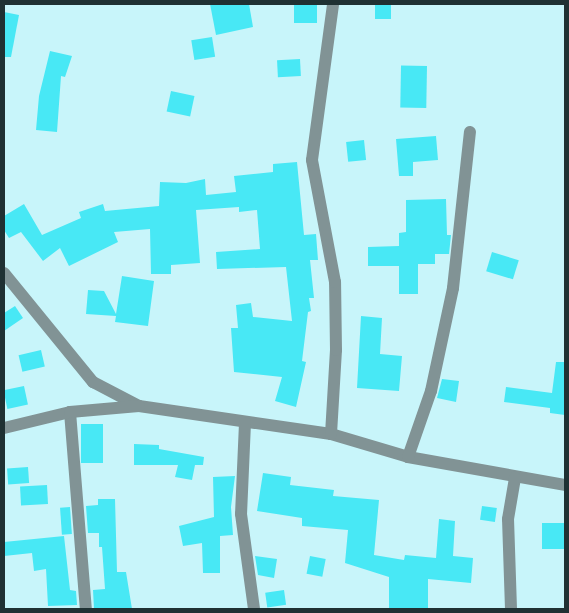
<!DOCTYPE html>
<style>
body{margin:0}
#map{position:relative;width:569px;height:613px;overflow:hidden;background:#c8f5fa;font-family:Roboto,sans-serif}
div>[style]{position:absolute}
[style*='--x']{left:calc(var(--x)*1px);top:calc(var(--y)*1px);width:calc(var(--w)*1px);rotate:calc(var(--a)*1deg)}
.building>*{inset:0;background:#48e8f5;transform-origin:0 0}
.minor>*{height:12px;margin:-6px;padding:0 6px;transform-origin:6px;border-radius:6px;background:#819395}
span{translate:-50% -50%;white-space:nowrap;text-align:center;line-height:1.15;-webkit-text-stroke:5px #c8f5fa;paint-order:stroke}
.frame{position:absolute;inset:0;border:5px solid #1f3133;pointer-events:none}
</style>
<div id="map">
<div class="building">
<i style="clip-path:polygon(210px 4px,249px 4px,253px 27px,216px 35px)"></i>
<i style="left:294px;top:4px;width:23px;height:19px"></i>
<i style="left:375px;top:4px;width:16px;height:15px"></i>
<i style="clip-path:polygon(4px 12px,19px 15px,11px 57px,4px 57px)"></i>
<i style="left:212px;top:37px;width:20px;height:21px;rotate:81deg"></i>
<i style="clip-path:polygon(50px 51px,72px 56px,65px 77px,61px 76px,57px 132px,36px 130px,39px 96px)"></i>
<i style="left:300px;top:59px;width:17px;height:23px;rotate:87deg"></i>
<i style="left:427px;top:66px;width:42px;height:26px;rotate:91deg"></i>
<i style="left:171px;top:91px;width:24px;height:21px;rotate:12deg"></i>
<i style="clip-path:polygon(436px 136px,438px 160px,413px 162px,413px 176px,399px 176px,396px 139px)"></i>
<i style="left:364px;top:140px;width:20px;height:18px;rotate:84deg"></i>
<i style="clip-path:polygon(297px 162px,304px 235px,316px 234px,318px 260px,310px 260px,314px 298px,309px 298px,311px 311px,308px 312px,302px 361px,306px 362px,296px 407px,275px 401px,282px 377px,234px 372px,231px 328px,238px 328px,236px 305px,251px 303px,253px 317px,292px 321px,286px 267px,217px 269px,216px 252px,260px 249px,257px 210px,239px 212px,239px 207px,196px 210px,200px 263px,171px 265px,171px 274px,151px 274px,150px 229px,114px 232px,118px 242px,69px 266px,60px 248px,43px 261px,21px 232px,9px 238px,4px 230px,4px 216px,24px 204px,42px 235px,81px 218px,79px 212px,103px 204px,105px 211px,159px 206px,160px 182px,186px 183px,205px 179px,206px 195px,236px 192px,234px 176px,273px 172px,273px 164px)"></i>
<i style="clip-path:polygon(446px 199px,447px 235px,451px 235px,449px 254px,435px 254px,435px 264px,418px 264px,418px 294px,399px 294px,399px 266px,368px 266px,368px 247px,399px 246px,399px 233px,406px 232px,406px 200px)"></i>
<i style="left:492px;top:252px;width:28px;height:20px;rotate:17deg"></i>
<i style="clip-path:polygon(122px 276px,154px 281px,148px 326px,115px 322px,116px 316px,86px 314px,88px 290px,104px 291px,116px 314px)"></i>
<i style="clip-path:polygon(15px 306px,23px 318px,4px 331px,4px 313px)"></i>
<i style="clip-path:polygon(361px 316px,382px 318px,380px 354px,402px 356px,399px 391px,357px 388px)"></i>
<i style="left:41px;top:350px;width:17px;height:23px;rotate:77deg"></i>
<i style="clip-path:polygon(556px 362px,565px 362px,565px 415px,550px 413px,550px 408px,504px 402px,506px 387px,552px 393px)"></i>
<i style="clip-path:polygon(442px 379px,459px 381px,456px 402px,437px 398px)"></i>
<i style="left:24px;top:386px;width:19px;height:21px;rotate:78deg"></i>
<i style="left:81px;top:424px;width:22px;height:39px"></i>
<i style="clip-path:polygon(134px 444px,159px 445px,159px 449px,204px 457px,203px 465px,195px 465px,192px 480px,175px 477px,178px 465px,134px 465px)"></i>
<i style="left:28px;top:467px;width:16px;height:21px;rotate:86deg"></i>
<i style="clip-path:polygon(263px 473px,291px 477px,290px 485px,334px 490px,333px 496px,379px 500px,374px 555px,404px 560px,405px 555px,436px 558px,439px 519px,455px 521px,453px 556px,473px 558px,471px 583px,428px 579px,428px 609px,389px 609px,389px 577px,345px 563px,348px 530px,302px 526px,302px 518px,257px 511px)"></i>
<i style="clip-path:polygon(235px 476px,231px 507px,233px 535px,220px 536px,220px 573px,203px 573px,202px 543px,183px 546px,179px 526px,214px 517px,213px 477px)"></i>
<i style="left:47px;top:485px;width:19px;height:27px;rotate:87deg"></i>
<i style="clip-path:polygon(98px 499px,115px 499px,117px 572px,126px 572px,132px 609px,94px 609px,93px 590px,105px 589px,102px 547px,99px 547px,99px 533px,88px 533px,86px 506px,98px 505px)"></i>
<i style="left:482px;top:506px;width:15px;height:14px;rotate:8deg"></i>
<i style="left:70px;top:507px;width:27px;height:10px;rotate:86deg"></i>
<i style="left:542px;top:523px;width:23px;height:26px"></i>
<i style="clip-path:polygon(64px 536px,70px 590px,76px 591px,77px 605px,48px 606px,46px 569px,34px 571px,32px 553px,4px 556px,4px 542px)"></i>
<i style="clip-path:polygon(255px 556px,277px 559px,274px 578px,258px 575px)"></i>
<i style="left:310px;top:556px;width:16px;height:18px;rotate:11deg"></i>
<i style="left:284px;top:590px;width:15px;height:19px;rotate:82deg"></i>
</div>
<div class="minor">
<i style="--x:4;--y:273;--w:141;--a:50.8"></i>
<i style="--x:93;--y:382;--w:52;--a:27.6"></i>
<i style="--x:139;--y:406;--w:194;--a:8.3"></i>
<i style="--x:331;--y:434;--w:80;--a:16.6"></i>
<i style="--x:408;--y:457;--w:159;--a:10.1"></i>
<i style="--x:70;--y:412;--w:198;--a:85.4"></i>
<i style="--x:245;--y:423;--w:91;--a:92.5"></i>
<i style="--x:241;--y:514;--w:96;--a:82.2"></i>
<i style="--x:4;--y:428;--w:68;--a:-13.6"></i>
<i style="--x:70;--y:412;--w:69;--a:-5"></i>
<i style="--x:331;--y:434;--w:84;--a:-86.6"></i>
<i style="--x:336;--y:350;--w:68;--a:-90.8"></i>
<i style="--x:335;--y:282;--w:124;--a:-100.7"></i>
<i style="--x:312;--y:160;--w:157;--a:-82.3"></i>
<i style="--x:408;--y:457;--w:70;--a:-70.8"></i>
<i style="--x:431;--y:391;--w:105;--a:-77.9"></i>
<i style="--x:453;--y:288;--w:157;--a:-83.8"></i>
<i style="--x:511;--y:609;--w:90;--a:-91.9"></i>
<i style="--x:508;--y:519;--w:42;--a:-80.3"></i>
</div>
<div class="frame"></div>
</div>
